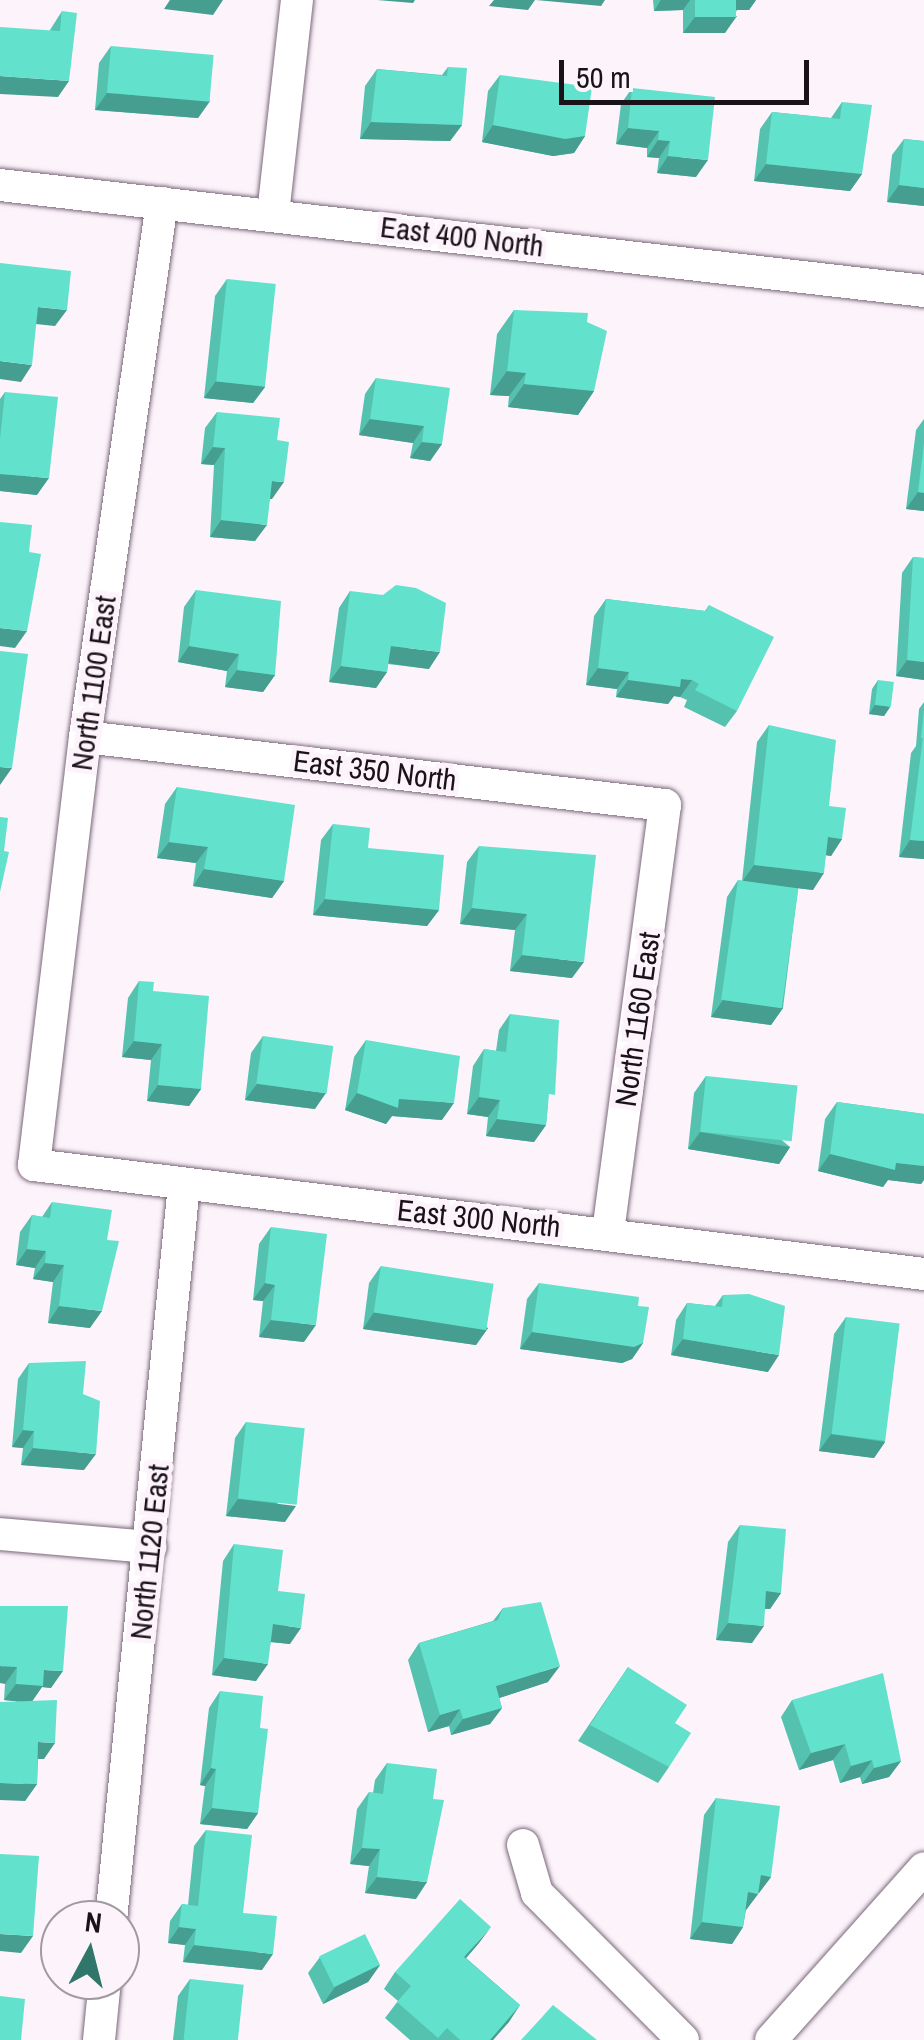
<!DOCTYPE html>
<style>
body{margin:0}
#map{position:relative;width:924px;height:2040px;overflow:hidden;background:#fcf3fb;font-family:"Archivo Narrow",sans-serif}
div>[style]{position:absolute}
[style*='--x']{left:calc(var(--x)*1px);top:calc(var(--y)*1px);width:calc(var(--w)*1px);rotate:calc(var(--a)*1deg)}
.roads{filter:drop-shadow(0 0 2px #7b6879) drop-shadow(0 0 2px #7b6879)}
.minor>*{height:32px;margin:-16px;padding:0 16px;transform-origin:16px;border-radius:16px;background:#fff}
.wall>*{inset:0;background:#54c2af}
.shaded-wall>*{inset:0;background:#459e8f}
.building>*{inset:0;background:#62e1cc;transform-origin:0 0}
span{translate:-50% -50%;white-space:nowrap;text-align:center;line-height:1.15;-webkit-text-stroke:10px #fcf3fb;paint-order:stroke}
.street-label{font-size:30px;color:#1a1219}
.north{position:absolute;left:40px;top:1900px;width:100px;height:100px;box-sizing:border-box;background:#fcf3fb;border:2px solid #a299a1;border-radius:50%;rotate:7deg;font-size:28px;font-weight:700;line-height:40px;text-align:center;color:#1a1219}
.north::after{content:'';display:block;margin:auto;width:35px;height:45px;background:#31766b;clip-path:polygon(50% 0,100% 100%,50% 72%,0 100%)}
.scale{position:absolute;left:559px;top:60px;width:250px;height:45px;box-sizing:border-box;border:5px solid #1a1219;border-top:0;padding-left:12px;font-size:30px;line-height:35px;white-space:nowrap;color:#1a1219;-webkit-text-stroke:8px #fcf3fb;paint-order:stroke}
</style>
<div id="map">
<div class="roads">
<div class="minor">
<i style="--x:0;--y:185;--w:930;--a:6.54"></i>
<i style="--x:162;--y:203;--w:540;--a:98.21"></i>
<i style="--x:85;--y:737;--w:431;--a:96.8"></i>
<i style="--x:34;--y:1165;--w:897;--a:6.98"></i>
<i style="--x:273;--y:214;--w:215;--a:-83.6"></i>
<i style="--x:85;--y:737;--w:584;--a:6.69"></i>
<i style="--x:665;--y:805;--w:432;--a:97.6"></i>
<i style="--x:0;--y:1534;--w:151;--a:5"></i>
<i style="--x:523;--y:1845;--w:50;--a:73.7"></i>
<i style="--x:537;--y:1893;--w:207;--a:45.2"></i>
<i style="--x:111;--y:1920;--w:739;--a:-84.33"></i>
<i style="--x:99;--y:2040;--w:60;--a:-84.3"></i>
<i style="--x:771;--y:2040;--w:230;--a:-48.3"></i>
</div>
</div>
<div class="wall">
<i style="clip-path:polygon(653px 0,756px 0,749px 10px,737px 10px,725px 33px,683px 33px,683px 10px,654px 11px)"></i>
<i style="clip-path:polygon(62px 11px,58px 97px,50px 30px)"></i>
<i style="clip-path:polygon(111px 46px,210px 101px,198px 118px,95px 110px,99px 63px)"></i>
<i style="clip-path:polygon(448px 67px,462px 125px,450px 141px,360px 139px,365px 86px,377px 69px,442px 75px)"></i>
<i style="clip-path:polygon(500px 75px,585px 136px,574px 153px,553px 156px,482px 142px,488px 91px)"></i>
<i style="clip-path:polygon(632px 88px,696px 177px,657px 173px,659px 158px,647px 157px,647px 148px,616px 144px,621px 104px)"></i>
<i style="clip-path:polygon(842px 102px,862px 174px,850px 191px,754px 181px,760px 129px,772px 112px,831px 118px)"></i>
<i style="clip-path:polygon(904px 139px,924px 141px,924px 206px,887px 202px,892px 155px)"></i>
<i style="clip-path:polygon(227px 279px,265px 387px,253px 403px,204px 398px,215px 296px)"></i>
<i style="clip-path:polygon(514px 310px,587px 322px,594px 391px,578px 415px,508px 407px,509px 396px,490px 395px,497px 334px)"></i>
<i style="clip-path:polygon(376px 378px,442px 444px,430px 461px,410px 458px,413px 443px,359px 435px,365px 394px)"></i>
<i style="clip-path:polygon(5px 392px,37px 495px,0 491px,0 399px)"></i>
<i style="clip-path:polygon(217px 412px,272px 499px,270px 499px,255px 541px,210px 537px,214px 465px,201px 464px,205px 428px)"></i>
<i style="clip-path:polygon(924px 419px,924px 511px,906px 509px,916px 430px)"></i>
<i style="clip-path:polygon(913px 557px,924px 558px,924px 680px,896px 676px,902px 573px)"></i>
<i style="clip-path:polygon(196px 590px,275px 675px,263px 692px,225px 687px,227px 671px,178px 662px,184px 607px)"></i>
<i style="clip-path:polygon(350px 591px,429px 669px,388px 664px,387px 672px,376px 688px,329px 682px,339px 608px)"></i>
<i style="clip-path:polygon(606px 599px,705px 611px,709px 605px,737px 711px,725px 727px,684px 707px,687px 700px,680px 697px,674px 696px,668px 704px,616px 697px,617px 689px,586px 685px,594px 616px)"></i>
<i style="clip-path:polygon(878px 680px,890px 707px,884px 716px,869px 714px,872px 689px)"></i>
<i style="clip-path:polygon(924px 702px,924px 859px,899px 857px,911px 753px,916px 746px,919px 709px)"></i>
<i style="clip-path:polygon(769px 725px,829px 806px,842px 839px,831px 856px,826px 855px,813px 890px,798px 888px,783px 1008px,771px 1025px,711px 1017px,727px 897px,738px 880px,742px 881px,757px 742px)"></i>
<i style="clip-path:polygon(177px 787px,284px 881px,272px 898px,193px 886px,196px 863px,157px 858px,165px 804px)"></i>
<i style="clip-path:polygon(333px 824px,439px 910px,427px 926px,313px 915px,321px 840px)"></i>
<i style="clip-path:polygon(479px 846px,572px 978px,510px 971px,515px 930px,460px 924px,467px 862px)"></i>
<i style="clip-path:polygon(139px 981px,153px 991px,201px 1089px,189px 1106px,147px 1101px,151px 1060px,122px 1057px,128px 998px)"></i>
<i style="clip-path:polygon(510px 1014px,548px 1104px,546px 1125px,534px 1142px,486px 1136px,488px 1117px,467px 1114px,473px 1066px,484px 1049px,496px 1051px,499px 1030px)"></i>
<i style="clip-path:polygon(263px 1036px,315px 1109px,245px 1100px,251px 1053px)"></i>
<i style="clip-path:polygon(366px 1040px,442px 1120px,392px 1116px,386px 1124px,345px 1110px,354px 1057px)"></i>
<i style="clip-path:polygon(706px 1076px,790px 1147px,779px 1164px,688px 1149px,694px 1093px)"></i>
<i style="clip-path:polygon(837px 1102px,924px 1114px,924px 1180px,921px 1184px,888px 1180px,883px 1187px,818px 1171px,825px 1119px)"></i>
<i style="clip-path:polygon(52px 1202px,90px 1328px,48px 1323px,53px 1282px,33px 1279px,35px 1268px,16px 1265px,20px 1232px,32px 1215px,42px 1217px)"></i>
<i style="clip-path:polygon(271px 1227px,304px 1342px,259px 1337px,263px 1301px,253px 1300px,259px 1244px)"></i>
<i style="clip-path:polygon(381px 1266px,488px 1328px,476px 1345px,363px 1329px,369px 1283px)"></i>
<i style="clip-path:polygon(539px 1283px,643px 1343px,632px 1359px,622px 1363px,520px 1349px,527px 1299px)"></i>
<i style="clip-path:polygon(723px 1295px,768px 1372px,671px 1355px,676px 1320px,687px 1303px,715px 1306px)"></i>
<i style="clip-path:polygon(846px 1317px,885px 1442px,874px 1458px,819px 1451px,834px 1334px)"></i>
<i style="clip-path:polygon(29px 1363px,84px 1470px,21px 1465px,23px 1448px,12px 1447px,18px 1379px)"></i>
<i style="clip-path:polygon(246px 1422px,285px 1522px,226px 1516px,235px 1438px)"></i>
<i style="clip-path:polygon(740px 1525px,781px 1593px,770px 1609px,765px 1609px,752px 1643px,716px 1640px,728px 1542px)"></i>
<i style="clip-path:polygon(234px 1544px,278px 1591px,290px 1644px,271px 1642px,256px 1681px,212px 1675px,223px 1561px)"></i>
<i style="clip-path:polygon(0 1606px,51px 1688px,42px 1687px,32px 1701px,44px 1759px,38px 1759px,37px 1784px,25px 1801px,16px 1701px,4px 1700px,5px 1684px)"></i>
<i style="clip-path:polygon(503px 1608px,548px 1682px,499px 1698px,502px 1708px,490px 1724px,451px 1735px,449px 1726px,428px 1732px,408px 1660px,419px 1643px,493px 1621px)"></i>
<i style="clip-path:polygon(628px 1667px,675px 1723px,669px 1767px,658px 1783px,578px 1741px)"></i>
<i style="clip-path:polygon(220px 1691px,260px 1728px,258px 1813px,247px 1829px,200px 1824px,205px 1786px,200px 1785px,209px 1708px)"></i>
<i style="clip-path:polygon(792px 1700px,901px 1761px,889px 1777px,862px 1784px,860px 1777px,840px 1783px,833px 1760px,799px 1770px,781px 1717px)"></i>
<i style="clip-path:polygon(387px 1763px,416px 1899px,365px 1893px,369px 1866px,350px 1864px,357px 1809px,369px 1792px,373px 1793px,375px 1780px)"></i>
<i style="clip-path:polygon(716px 1798px,771px 1877px,746px 1910px,743px 1927px,732px 1944px,690px 1939px,704px 1815px)"></i>
<i style="clip-path:polygon(206px 1830px,243px 1913px,262px 1970px,183px 1962px,185px 1945px,168px 1943px,170px 1921px,182px 1904px,188px 1905px,194px 1846px)"></i>
<i style="clip-path:polygon(479px 1943px,466px 1958px,520px 2005px,493px 2040px,410px 2040px,385px 2018px,398px 2001px,384px 1989px,395px 1972px)"></i>
<i style="clip-path:polygon(320px 1957px,380px 1965px,368px 1982px,323px 2004px,308px 1973px)"></i>
<i style="clip-path:polygon(190px 1979px,237px 2040px,173px 2040px,178px 1996px)"></i>
</div>
<div class="shaded-wall">
<i style="clip-path:polygon(170px 0,223px 0,213px 15px,164px 9px)"></i>
<i style="clip-path:polygon(377px 0,415px 0,413px 3px)"></i>
<i style="clip-path:polygon(494px 0,535px 0,528px 10px,489px 6px)"></i>
<i style="clip-path:polygon(536px 0,605px 0,601px 6px)"></i>
<i style="clip-path:polygon(661px 0,690px 0,683px 10px,654px 11px)"></i>
<i style="clip-path:polygon(732px 0,756px 0,749px 10px,725px 10px)"></i>
<i style="clip-path:polygon(737px 16px,725px 33px,683px 33px,695px 17px)"></i>
<i style="clip-path:polygon(0 76px,69px 81px,58px 97px,0 94px)"></i>
<i style="clip-path:polygon(107px 93px,210px 101px,198px 118px,95px 110px)"></i>
<i style="clip-path:polygon(371px 122px,462px 125px,450px 141px,360px 139px)"></i>
<i style="clip-path:polygon(493px 125px,585px 136px,574px 153px,553px 156px,482px 142px)"></i>
<i style="clip-path:polygon(628px 128px,659px 131px,647px 148px,616px 144px)"></i>
<i style="clip-path:polygon(658px 140px,670px 141px,659px 158px,647px 157px)"></i>
<i style="clip-path:polygon(668px 156px,708px 160px,696px 177px,657px 173px)"></i>
<i style="clip-path:polygon(766px 164px,862px 174px,850px 191px,754px 181px)"></i>
<i style="clip-path:polygon(899px 185px,924px 188px,924px 206px,887px 202px)"></i>
<i style="clip-path:polygon(38px 307px,67px 310px,55px 326px,26px 323px)"></i>
<i style="clip-path:polygon(0 361px,32px 365px,21px 382px,0 379px)"></i>
<i style="clip-path:polygon(507px 371px,526px 373px,509px 396px,490px 395px)"></i>
<i style="clip-path:polygon(216px 381px,265px 387px,253px 403px,204px 398px)"></i>
<i style="clip-path:polygon(524px 384px,594px 391px,578px 415px,508px 407px)"></i>
<i style="clip-path:polygon(370px 419px,424px 426px,413px 443px,359px 435px)"></i>
<i style="clip-path:polygon(422px 442px,442px 444px,430px 461px,410px 458px)"></i>
<i style="clip-path:polygon(213px 447px,225px 448px,214px 465px,201px 464px)"></i>
<i style="clip-path:polygon(0 474px,49px 478px,37px 495px,0 491px)"></i>
<i style="clip-path:polygon(272px 481px,284px 482px,272px 499px,260px 498px)"></i>
<i style="clip-path:polygon(918px 492px,924px 493px,924px 511px,906px 509px)"></i>
<i style="clip-path:polygon(221px 520px,267px 525px,255px 541px,210px 537px)"></i>
<i style="clip-path:polygon(0 628px,27px 631px,15px 648px,0 646px)"></i>
<i style="clip-path:polygon(189px 646px,239px 654px,227px 671px,178px 662px)"></i>
<i style="clip-path:polygon(391px 646px,440px 652px,429px 669px,379px 662px)"></i>
<i style="clip-path:polygon(907px 660px,924px 662px,924px 680px,896px 676px)"></i>
<i style="clip-path:polygon(341px 666px,387px 672px,376px 688px,329px 682px)"></i>
<i style="clip-path:polygon(598px 668px,629px 672px,617px 689px,586px 685px)"></i>
<i style="clip-path:polygon(237px 670px,275px 675px,263px 692px,225px 687px)"></i>
<i style="clip-path:polygon(681px 679px,692px 680px,680px 697px,674px 696px,668px 704px,616px 697px,628px 680px)"></i>
<i style="clip-path:polygon(875px 705px,890px 707px,884px 716px,869px 714px)"></i>
<i style="clip-path:polygon(0 767px,12px 768px,0 785px)"></i>
<i style="clip-path:polygon(828px 837px,842px 839px,831px 856px,817px 854px)"></i>
<i style="clip-path:polygon(910px 840px,924px 841px,924px 859px,899px 857px)"></i>
<i style="clip-path:polygon(169px 842px,208px 847px,196px 863px,157px 858px)"></i>
<i style="clip-path:polygon(754px 865px,824px 873px,813px 890px,742px 882px)"></i>
<i style="clip-path:polygon(204px 869px,284px 881px,272px 898px,193px 886px)"></i>
<i style="clip-path:polygon(325px 899px,439px 910px,427px 926px,313px 915px)"></i>
<i style="clip-path:polygon(472px 908px,527px 914px,515px 930px,460px 924px)"></i>
<i style="clip-path:polygon(522px 955px,584px 962px,572px 978px,510px 971px)"></i>
<i style="clip-path:polygon(723px 1000px,783px 1008px,771px 1025px,711px 1017px)"></i>
<i style="clip-path:polygon(134px 1041px,162px 1044px,151px 1060px,122px 1057px)"></i>
<i style="clip-path:polygon(257px 1084px,326px 1093px,315px 1109px,245px 1100px)"></i>
<i style="clip-path:polygon(158px 1085px,201px 1089px,189px 1106px,147px 1101px)"></i>
<i style="clip-path:polygon(357px 1093px,454px 1103px,442px 1120px,392px 1116px,386px 1124px,345px 1110px)"></i>
<i style="clip-path:polygon(479px 1097px,500px 1100px,488px 1117px,467px 1114px)"></i>
<i style="clip-path:polygon(497px 1119px,546px 1125px,534px 1142px,486px 1136px)"></i>
<i style="clip-path:polygon(700px 1132px,790px 1147px,779px 1164px,688px 1149px)"></i>
<i style="clip-path:polygon(830px 1154px,924px 1166px,924px 1180px,921px 1184px,888px 1180px,883px 1187px,818px 1171px)"></i>
<i style="clip-path:polygon(27px 1249px,46px 1251px,35px 1268px,16px 1265px)"></i>
<i style="clip-path:polygon(45px 1263px,64px 1265px,53px 1282px,33px 1279px)"></i>
<i style="clip-path:polygon(265px 1283px,275px 1285px,263px 1301px,253px 1300px)"></i>
<i style="clip-path:polygon(59px 1306px,102px 1311px,90px 1328px,48px 1323px)"></i>
<i style="clip-path:polygon(374px 1312px,488px 1328px,476px 1345px,363px 1329px)"></i>
<i style="clip-path:polygon(271px 1320px,316px 1325px,304px 1342px,259px 1337px)"></i>
<i style="clip-path:polygon(532px 1332px,643px 1343px,632px 1359px,622px 1363px,520px 1349px)"></i>
<i style="clip-path:polygon(683px 1339px,779px 1355px,768px 1372px,671px 1355px)"></i>
<i style="clip-path:polygon(23px 1430px,34px 1431px,23px 1448px,12px 1447px)"></i>
<i style="clip-path:polygon(831px 1434px,885px 1442px,874px 1458px,819px 1451px)"></i>
<i style="clip-path:polygon(33px 1448px,96px 1454px,84px 1470px,21px 1465px)"></i>
<i style="clip-path:polygon(238px 1499px,296px 1506px,285px 1522px,226px 1516px)"></i>
<i style="clip-path:polygon(766px 1591px,781px 1593px,770px 1609px,755px 1608px)"></i>
<i style="clip-path:polygon(728px 1623px,764px 1626px,752px 1643px,716px 1640px)"></i>
<i style="clip-path:polygon(273px 1624px,301px 1628px,290px 1644px,261px 1641px)"></i>
<i style="clip-path:polygon(224px 1658px,268px 1664px,256px 1681px,212px 1675px)"></i>
<i style="clip-path:polygon(0 1666px,17px 1667px,5px 1684px,0 1683px)"></i>
<i style="clip-path:polygon(560px 1666px,548px 1682px,484px 1703px,496px 1686px)"></i>
<i style="clip-path:polygon(44px 1670px,63px 1671px,51px 1688px,42px 1687px,31px 1703px,4px 1700px,16px 1684px)"></i>
<i style="clip-path:polygon(502px 1708px,490px 1724px,451px 1735px,463px 1719px)"></i>
<i style="clip-path:polygon(460px 1709px,449px 1726px,428px 1732px,440px 1715px)"></i>
<i style="clip-path:polygon(38px 1742px,55px 1743px,44px 1759px,27px 1759px)"></i>
<i style="clip-path:polygon(845px 1744px,833px 1760px,799px 1770px,811px 1753px)"></i>
<i style="clip-path:polygon(872px 1760px,860px 1777px,840px 1783px,851px 1766px)"></i>
<i style="clip-path:polygon(901px 1761px,889px 1777px,862px 1784px,874px 1768px)"></i>
<i style="clip-path:polygon(211px 1768px,216px 1769px,205px 1786px,200px 1785px)"></i>
<i style="clip-path:polygon(0 1783px,37px 1784px,25px 1801px,0 1800px)"></i>
<i style="clip-path:polygon(212px 1808px,258px 1813px,247px 1829px,200px 1824px)"></i>
<i style="clip-path:polygon(362px 1848px,380px 1849px,369px 1866px,350px 1864px)"></i>
<i style="clip-path:polygon(761px 1875px,771px 1877px,759px 1893px,752px 1892px,758px 1894px,746px 1910px,736px 1908px)"></i>
<i style="clip-path:polygon(377px 1877px,427px 1882px,416px 1899px,365px 1893px)"></i>
<i style="clip-path:polygon(702px 1922px,743px 1927px,732px 1944px,690px 1939px)"></i>
<i style="clip-path:polygon(179px 1927px,196px 1929px,185px 1945px,168px 1943px)"></i>
<i style="clip-path:polygon(491px 1927px,479px 1943px,453px 1973px,464px 1957px)"></i>
<i style="clip-path:polygon(0 1934px,33px 1936px,21px 1953px,0 1951px)"></i>
<i style="clip-path:polygon(194px 1945px,273px 1954px,262px 1970px,183px 1962px)"></i>
<i style="clip-path:polygon(380px 1965px,368px 1982px,323px 2004px,335px 1987px)"></i>
<i style="clip-path:polygon(520px 2005px,509px 2022px,493px 2040px,490px 2040px)"></i>
</div>
<div class="building">
<i style="left:695px;top:0;width:41px;height:17px"></i>
<i style="clip-path:polygon(62px 11px,77px 13px,69px 81px,0 76px,0 27px,60px 31px)"></i>
<i style="left:111px;top:46px;width:103px;height:47px;rotate:5deg"></i>
<i style="clip-path:polygon(448px 67px,467px 68px,462px 125px,371px 122px,377px 69px,447px 76px)"></i>
<i style="clip-path:polygon(500px 75px,592px 87px,585px 136px,565px 139px,493px 125px)"></i>
<i style="clip-path:polygon(632px 88px,715px 97px,708px 160px,668px 156px,670px 141px,658px 140px,659px 131px,628px 128px)"></i>
<i style="clip-path:polygon(842px 102px,872px 105px,862px 174px,766px 164px,772px 112px,840px 119px)"></i>
<i style="clip-path:polygon(904px 139px,924px 141px,924px 188px,899px 185px)"></i>
<i style="clip-path:polygon(0 263px,71px 271px,67px 310px,38px 307px,32px 365px,0 361px)"></i>
<i style="left:227px;top:279px;width:49px;height:103px;rotate:6deg"></i>
<i style="clip-path:polygon(514px 310px,588px 313px,587px 322px,607px 331px,594px 391px,524px 384px,526px 373px,507px 371px)"></i>
<i style="clip-path:polygon(376px 378px,450px 388px,442px 444px,422px 442px,424px 426px,370px 419px)"></i>
<i style="clip-path:polygon(5px 392px,58px 397px,49px 478px,0 474px,0 439px)"></i>
<i style="clip-path:polygon(217px 412px,280px 418px,277px 440px,289px 442px,284px 482px,272px 481px,267px 525px,221px 520px,225px 448px,213px 447px)"></i>
<i style="clip-path:polygon(924px 443px,924px 493px,918px 492px)"></i>
<i style="clip-path:polygon(0 522px,32px 525px,29px 552px,41px 554px,27px 631px,0 628px)"></i>
<i style="clip-path:polygon(913px 557px,924px 558px,924px 662px,907px 660px)"></i>
<i style="clip-path:polygon(396px 585px,416px 588px,446px 603px,440px 652px,391px 646px,387px 672px,341px 666px,350px 591px,383px 595px)"></i>
<i style="clip-path:polygon(196px 590px,281px 601px,275px 675px,237px 670px,239px 654px,189px 646px)"></i>
<i style="clip-path:polygon(606px 599px,706px 611px,709px 605px,774px 637px,737px 711px,695px 690px,699px 684px,692px 680px,681px 679px,680px 687px,628px 680px,629px 672px,598px 668px)"></i>
<i style="clip-path:polygon(0 651px,28px 654px,12px 768px,0 767px)"></i>
<i style="left:878px;top:680px;width:16px;height:25px;rotate:7deg"></i>
<i style="clip-path:polygon(924px 709px,924px 737px,923px 738px,921px 738px)"></i>
<i style="clip-path:polygon(769px 725px,836px 740px,829px 806px,846px 808px,842px 839px,828px 837px,824px 873px,754px 865px)"></i>
<i style="clip-path:polygon(923px 737px,924px 737px,924px 841px,910px 840px)"></i>
<i style="clip-path:polygon(177px 787px,295px 805px,284px 881px,204px 869px,208px 847px,169px 842px)"></i>
<i style="clip-path:polygon(0 817px,8px 818px,4px 851px,9px 852px,0 892px)"></i>
<i style="clip-path:polygon(333px 824px,370px 828px,368px 848px,444px 855px,439px 910px,325px 899px)"></i>
<i style="clip-path:polygon(479px 846px,596px 855px,584px 962px,522px 955px,527px 914px,472px 908px)"></i>
<i style="left:738px;top:880px;width:61px;height:121px;rotate:8deg"></i>
<i style="clip-path:polygon(139px 981px,154px 982px,153px 991px,209px 996px,201px 1089px,158px 1085px,162px 1044px,134px 1041px)"></i>
<i style="clip-path:polygon(510px 1014px,559px 1020px,555px 1095px,549px 1094px,546px 1125px,497px 1119px,500px 1100px,479px 1097px,484px 1049px,506px 1052px)"></i>
<i style="left:263px;top:1036px;width:71px;height:48px;rotate:8deg"></i>
<i style="clip-path:polygon(366px 1040px,460px 1056px,454px 1103px,399px 1099px,398px 1108px,357px 1093px)"></i>
<i style="left:706px;top:1076px;width:92px;height:56px;rotate:6deg"></i>
<i style="clip-path:polygon(837px 1102px,924px 1114px,924px 1166px,896px 1163px,895px 1170px,830px 1154px)"></i>
<i style="clip-path:polygon(52px 1202px,112px 1210px,107px 1240px,119px 1241px,102px 1311px,59px 1306px,64px 1265px,45px 1263px,46px 1251px,27px 1249px,32px 1215px,50px 1218px)"></i>
<i style="clip-path:polygon(271px 1227px,327px 1234px,316px 1325px,271px 1320px,275px 1285px,265px 1283px)"></i>
<i style="left:381px;top:1266px;width:114px;height:47px;rotate:9deg"></i>
<i style="clip-path:polygon(539px 1283px,639px 1297px,638px 1306px,649px 1307px,643px 1343px,634px 1347px,532px 1332px)"></i>
<i style="clip-path:polygon(749px 1294px,785px 1306px,779px 1355px,683px 1339px,687px 1303px,722px 1307px,723px 1295px)"></i>
<i style="left:846px;top:1317px;width:54px;height:118px;rotate:7deg"></i>
<i style="clip-path:polygon(86px 1361px,83px 1394px,100px 1401px,96px 1454px,33px 1448px,34px 1431px,23px 1430px,29px 1363px)"></i>
<i style="left:246px;top:1422px;width:59px;height:77px;rotate:6deg"></i>
<i style="clip-path:polygon(740px 1525px,786px 1529px,781px 1593px,766px 1591px,764px 1626px,728px 1623px)"></i>
<i style="clip-path:polygon(234px 1544px,283px 1550px,278px 1591px,305px 1594px,301px 1628px,273px 1624px,268px 1664px,224px 1658px)"></i>
<i style="clip-path:polygon(541px 1602px,560px 1666px,496px 1686px,502px 1708px,463px 1719px,460px 1709px,440px 1715px,419px 1643px,498px 1620px,503px 1608px)"></i>
<i style="clip-path:polygon(0 1606px,68px 1606px,63px 1671px,44px 1670px,43px 1686px,16px 1684px,17px 1667px,0 1666px)"></i>
<i style="clip-path:polygon(628px 1667px,687px 1705px,675px 1723px,691px 1733px,669px 1767px,590px 1725px)"></i>
<i style="clip-path:polygon(883px 1673px,901px 1761px,874px 1768px,872px 1760px,851px 1766px,845px 1744px,811px 1753px,792px 1700px)"></i>
<i style="clip-path:polygon(220px 1691px,263px 1696px,260px 1728px,268px 1729px,258px 1813px,212px 1808px,216px 1769px,211px 1768px)"></i>
<i style="clip-path:polygon(57px 1700px,55px 1743px,38px 1742px,37px 1784px,0 1783px,0 1702px)"></i>
<i style="clip-path:polygon(387px 1763px,437px 1769px,433px 1799px,444px 1800px,427px 1882px,377px 1877px,380px 1849px,362px 1848px,369px 1792px,383px 1794px)"></i>
<i style="clip-path:polygon(716px 1798px,780px 1806px,771px 1877px,761px 1875px,758px 1894px,748px 1892px,743px 1927px,702px 1922px)"></i>
<i style="clip-path:polygon(206px 1830px,252px 1835px,243px 1913px,277px 1916px,273px 1954px,194px 1945px,196px 1929px,179px 1927px,182px 1904px,198px 1906px)"></i>
<i style="clip-path:polygon(0 1854px,39px 1856px,33px 1936px,0 1934px)"></i>
<i style="clip-path:polygon(460px 1899px,491px 1927px,464px 1957px,520px 2005px,490px 2040px,460px 2040px,447px 2028px,438px 2038px,397px 2002px,411px 1986px,395px 1972px)"></i>
<i style="left:365px;top:1934px;width:34px;height:51px;rotate:64deg"></i>
<i style="left:190px;top:1979px;width:54px;height:61px;rotate:6deg"></i>
<i style="clip-path:polygon(0 1996px,25px 1999px,21px 2040px,0 2040px)"></i>
<i style="clip-path:polygon(553px 2005px,597px 2040px,521px 2040px)"></i>
</div>
<div class="street-label">
<span style="left:462px;top:236px;rotate:7deg">East 400 North</span>
<span style="left:93px;top:683px;rotate:-82deg">North 1100 East</span>
<span style="left:375px;top:770px;rotate:7deg">East 350 North</span>
<span style="left:637px;top:1019px;rotate:-82deg">North 1160 East</span>
<span style="left:479px;top:1218px;rotate:6deg">East 300 North</span>
<span style="left:149px;top:1552px;rotate:-84deg">North 1120 East</span>
</div>
<div class="north">N</div>
<div class="scale">50 m</div>
</div>
